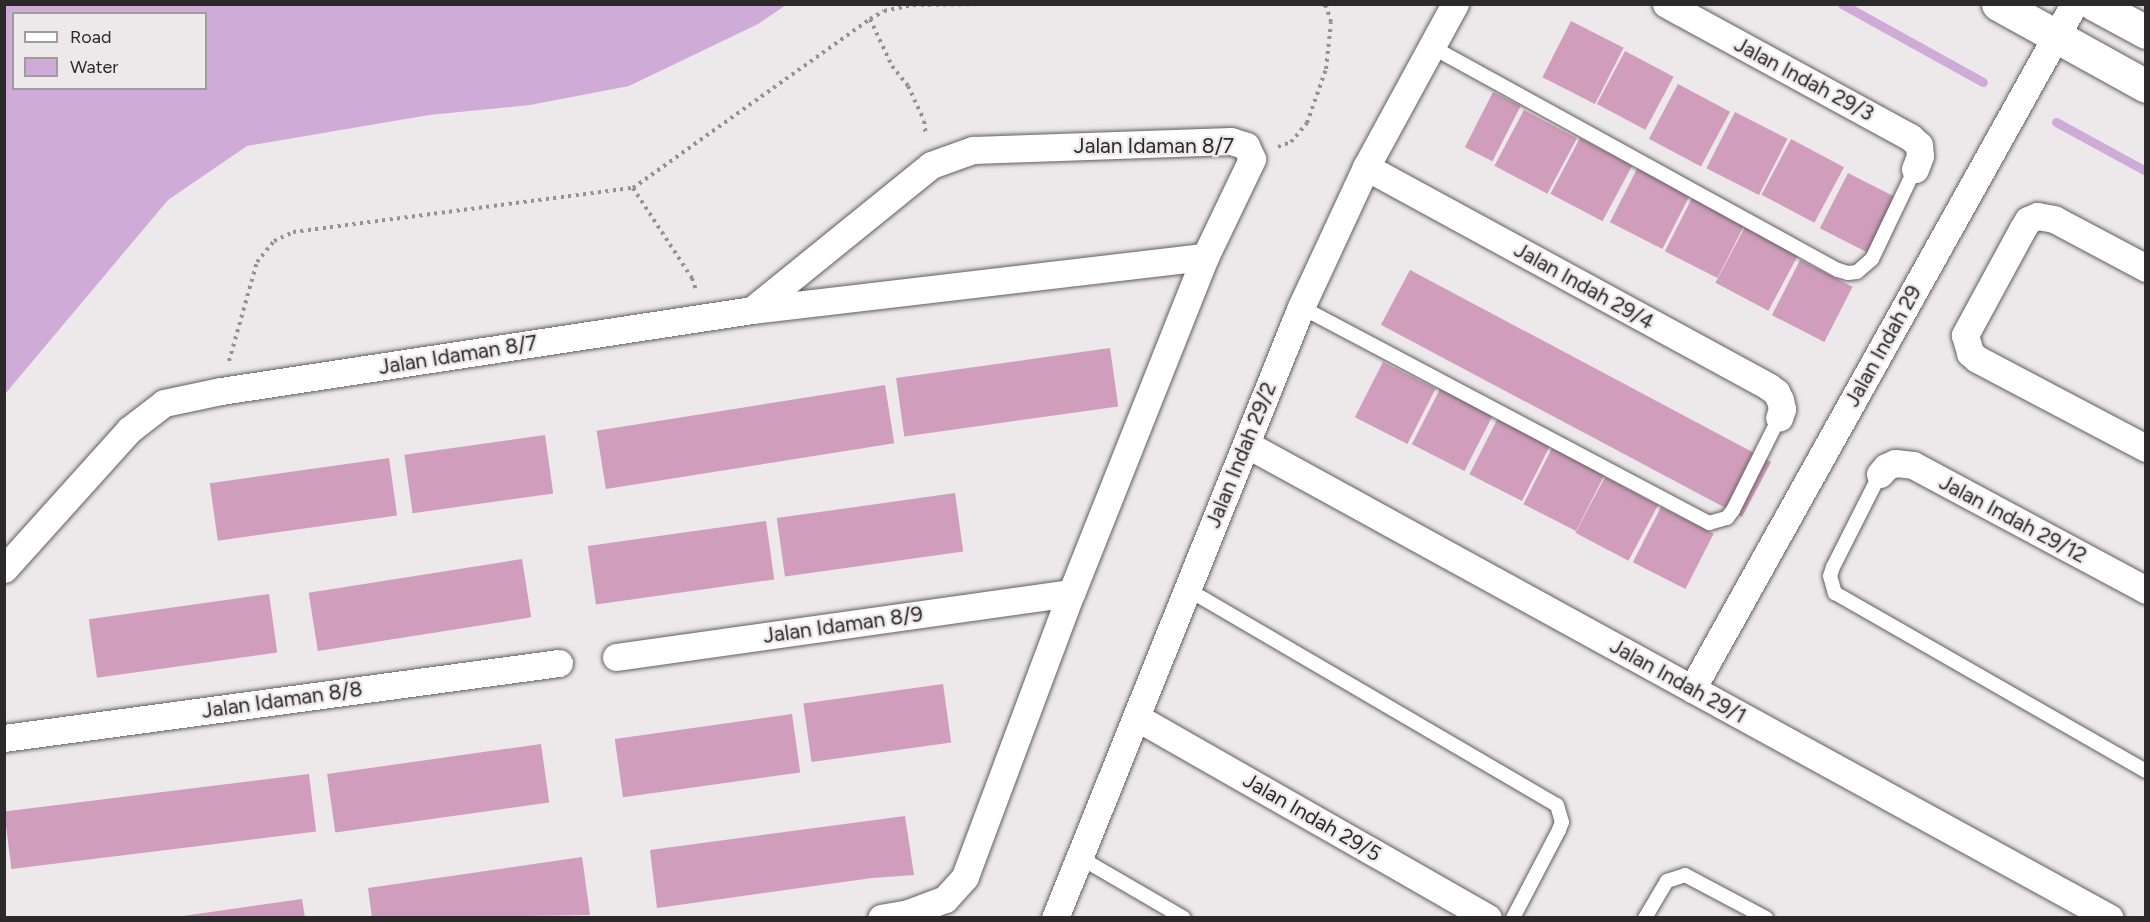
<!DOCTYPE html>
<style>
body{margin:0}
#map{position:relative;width:2150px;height:922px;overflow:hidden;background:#ede8e9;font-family:Figtree,sans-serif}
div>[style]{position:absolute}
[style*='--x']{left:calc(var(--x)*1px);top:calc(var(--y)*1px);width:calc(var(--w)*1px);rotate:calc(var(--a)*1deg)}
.water>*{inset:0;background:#cfabd8}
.stream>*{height:9px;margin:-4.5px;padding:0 4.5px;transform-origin:4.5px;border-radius:4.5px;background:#cfabd8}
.building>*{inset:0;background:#d09dbc;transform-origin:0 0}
.path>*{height:4px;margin-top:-2px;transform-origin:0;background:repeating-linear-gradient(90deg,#959292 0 3px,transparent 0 7.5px)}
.roads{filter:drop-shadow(0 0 2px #625e5f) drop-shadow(0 0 2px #625e5f)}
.lane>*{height:14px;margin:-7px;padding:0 7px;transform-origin:7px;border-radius:7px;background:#fff}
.street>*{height:27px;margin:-13.5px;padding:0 13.5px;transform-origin:13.5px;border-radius:13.5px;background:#fff}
.secondary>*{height:33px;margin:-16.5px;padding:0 16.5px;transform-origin:16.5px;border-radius:16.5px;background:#fff}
span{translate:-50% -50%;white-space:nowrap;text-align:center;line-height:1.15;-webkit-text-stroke:4.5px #ede8e9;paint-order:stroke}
.street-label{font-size:21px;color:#2b2929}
.frame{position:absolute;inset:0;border:6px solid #2b2929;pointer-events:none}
.legend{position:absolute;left:12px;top:12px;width:195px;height:78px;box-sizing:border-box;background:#ede8e9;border:2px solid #9f9c9c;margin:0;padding:8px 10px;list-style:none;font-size:18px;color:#2b2929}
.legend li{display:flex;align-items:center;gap:12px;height:30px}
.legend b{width:30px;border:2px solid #9f9c9c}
</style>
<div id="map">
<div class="water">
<i style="clip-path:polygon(evenodd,5px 4px,786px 4px,786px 5px,758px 24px,629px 86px,530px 105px,429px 115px,247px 146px,168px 200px,5px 394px,5px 4px,14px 14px,206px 14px,206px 88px,14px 88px,14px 14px)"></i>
</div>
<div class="stream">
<i style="--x:1842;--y:4;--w:161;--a:29"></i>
<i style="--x:2056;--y:122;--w:102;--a:28.6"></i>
</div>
<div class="building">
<i style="left:1571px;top:21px;width:59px;height:63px;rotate:27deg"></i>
<i style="left:1625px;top:51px;width:55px;height:60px;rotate:28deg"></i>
<i style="left:1678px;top:84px;width:59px;height:62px;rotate:28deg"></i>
<i style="left:1493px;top:92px;width:31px;height:62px;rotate:27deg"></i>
<i style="left:1524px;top:110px;width:60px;height:63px;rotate:28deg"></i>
<i style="left:1735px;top:112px;width:59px;height:63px;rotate:27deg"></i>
<i style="left:1580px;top:138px;width:59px;height:63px;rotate:28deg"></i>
<i style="left:1791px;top:139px;width:60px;height:63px;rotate:28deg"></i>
<i style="left:1638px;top:167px;width:59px;height:62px;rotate:27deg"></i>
<i style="left:1848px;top:173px;width:59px;height:62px;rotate:27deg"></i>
<i style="left:1693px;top:196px;width:59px;height:62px;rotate:27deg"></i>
<i style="left:1745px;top:227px;width:60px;height:63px;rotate:28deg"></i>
<i style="left:1800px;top:260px;width:59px;height:62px;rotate:27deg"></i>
<i style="left:1410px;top:270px;width:409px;height:62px;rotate:28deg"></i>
<i style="left:1110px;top:348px;width:59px;height:216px;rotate:82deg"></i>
<i style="left:1383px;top:362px;width:59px;height:62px;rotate:27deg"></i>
<i style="left:885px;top:385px;width:59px;height:292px;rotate:81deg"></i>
<i style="left:1440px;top:389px;width:59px;height:62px;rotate:27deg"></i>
<i style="left:1498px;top:418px;width:59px;height:63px;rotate:27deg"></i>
<i style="left:545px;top:435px;width:59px;height:142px;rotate:82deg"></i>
<i style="left:1552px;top:448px;width:59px;height:63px;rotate:27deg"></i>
<i style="left:389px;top:458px;width:58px;height:181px;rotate:82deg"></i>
<i style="left:1605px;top:477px;width:60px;height:63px;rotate:28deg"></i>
<i style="left:955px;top:493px;width:59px;height:180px;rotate:82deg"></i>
<i style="left:1661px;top:507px;width:59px;height:62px;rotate:27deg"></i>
<i style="left:766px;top:521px;width:59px;height:180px;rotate:82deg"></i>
<i style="left:522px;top:559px;width:59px;height:216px;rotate:81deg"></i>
<i style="left:269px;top:594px;width:59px;height:182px;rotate:82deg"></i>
<i style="left:943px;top:684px;width:59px;height:141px;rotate:82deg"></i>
<i style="left:792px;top:714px;width:59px;height:179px;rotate:82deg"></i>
<i style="left:541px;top:744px;width:59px;height:216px;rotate:82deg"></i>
<i style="left:309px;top:774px;width:58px;height:307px;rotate:83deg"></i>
<i style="clip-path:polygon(905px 816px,914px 875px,872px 878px,657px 908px,650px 850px)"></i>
<i style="clip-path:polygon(582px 857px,590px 915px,372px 918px,368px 888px)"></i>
<i style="clip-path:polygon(302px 899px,305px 918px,183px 918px,183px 916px)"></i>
</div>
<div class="path">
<i style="--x:870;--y:19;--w:52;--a:64.9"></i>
<i style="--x:892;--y:66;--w:26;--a:51"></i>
<i style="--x:908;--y:86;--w:38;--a:65"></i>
<i style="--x:924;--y:121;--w:15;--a:82"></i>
<i style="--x:1278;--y:147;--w:14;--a:-21"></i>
<i style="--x:1291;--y:142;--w:25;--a:-50"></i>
<i style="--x:1307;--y:123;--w:57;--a:-70.6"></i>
<i style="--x:1326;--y:69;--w:47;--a:-83.9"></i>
<i style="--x:1331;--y:22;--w:17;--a:-107"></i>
<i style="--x:1326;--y:6;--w:4;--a:-153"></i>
<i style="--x:633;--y:188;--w:291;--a:-35.5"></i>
<i style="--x:870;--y:19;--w:16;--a:-30"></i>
<i style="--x:884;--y:11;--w:30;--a:-12"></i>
<i style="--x:913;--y:5;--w:72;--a:-0.8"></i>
<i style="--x:229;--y:361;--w:103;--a:-74.2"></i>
<i style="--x:257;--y:262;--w:27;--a:-51"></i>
<i style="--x:274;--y:241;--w:21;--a:-25"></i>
<i style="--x:293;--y:232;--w:343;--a:-7.4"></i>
<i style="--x:633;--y:188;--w:108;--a:56.8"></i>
<i style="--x:692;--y:278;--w:13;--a:72"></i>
</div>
<div class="roads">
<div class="lane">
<i style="--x:1432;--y:47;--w:463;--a:28.8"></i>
<i style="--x:1838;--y:270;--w:10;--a:17"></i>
<i style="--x:1848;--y:273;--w:9;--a:-6"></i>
<i style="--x:1857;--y:272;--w:20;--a:-41"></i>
<i style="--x:1872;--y:259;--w:100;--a:-64.5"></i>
<i style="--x:1301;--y:307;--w:462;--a:27.9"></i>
<i style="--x:1709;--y:523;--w:19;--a:-16"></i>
<i style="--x:1727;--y:518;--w:10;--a:-53"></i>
<i style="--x:1733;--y:510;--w:103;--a:-63.4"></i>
<i style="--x:1880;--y:474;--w:104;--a:116.8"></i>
<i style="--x:1833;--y:567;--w:9;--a:108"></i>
<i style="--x:1830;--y:576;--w:18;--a:74"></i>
<i style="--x:1835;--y:593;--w:358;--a:29.8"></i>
<i style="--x:1187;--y:589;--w:428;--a:30.3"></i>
<i style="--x:1557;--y:805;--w:18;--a:74"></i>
<i style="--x:1562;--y:822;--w:9;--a:111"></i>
<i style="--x:1559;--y:830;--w:99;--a:117.6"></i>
<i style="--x:1079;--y:857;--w:121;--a:30.2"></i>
<i style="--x:1645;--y:918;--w:43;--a:-59.3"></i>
<i style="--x:1667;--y:881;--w:19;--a:-18"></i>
<i style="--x:1685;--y:875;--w:92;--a:28"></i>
</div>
<div class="street">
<i style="--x:1666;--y:4;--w:278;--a:28.6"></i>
<i style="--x:1910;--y:137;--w:12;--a:42"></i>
<i style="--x:1919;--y:145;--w:11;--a:85"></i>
<i style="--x:1920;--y:156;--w:14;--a:111"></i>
<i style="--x:1366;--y:167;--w:459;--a:28.6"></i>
<i style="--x:1769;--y:387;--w:9;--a:36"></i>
<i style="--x:1776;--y:392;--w:9;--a:63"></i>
<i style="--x:1780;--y:400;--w:9;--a:77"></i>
<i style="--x:1782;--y:409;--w:9;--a:108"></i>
<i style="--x:2146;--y:268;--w:104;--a:-152"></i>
<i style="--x:2054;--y:219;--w:17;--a:-170"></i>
<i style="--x:2037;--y:216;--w:10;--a:156"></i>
<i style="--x:2028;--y:220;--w:9;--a:122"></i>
<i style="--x:2023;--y:228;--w:122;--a:118.5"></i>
<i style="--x:1965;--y:335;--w:19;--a:74"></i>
<i style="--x:1970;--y:353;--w:9;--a:41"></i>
<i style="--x:1977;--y:359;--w:191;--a:27.8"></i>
<i style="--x:752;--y:310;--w:230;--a:-39"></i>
<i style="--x:931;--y:165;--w:45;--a:-19.7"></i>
<i style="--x:973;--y:150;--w:258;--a:-2"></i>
<i style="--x:1231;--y:141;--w:16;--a:18"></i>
<i style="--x:1246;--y:146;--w:14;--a:65"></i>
<i style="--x:1252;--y:159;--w:109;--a:115.6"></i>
<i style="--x:1205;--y:257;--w:362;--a:111.7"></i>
<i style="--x:1071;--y:593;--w:303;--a:110.5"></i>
<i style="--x:965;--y:877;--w:30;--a:132"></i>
<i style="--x:945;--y:899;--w:39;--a:159"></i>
<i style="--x:909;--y:913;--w:28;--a:170"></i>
<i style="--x:1246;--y:444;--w:985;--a:28.75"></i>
<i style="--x:1880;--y:474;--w:9;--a:-49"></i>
<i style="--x:1886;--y:467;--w:10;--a:-24"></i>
<i style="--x:1895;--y:463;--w:18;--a:6"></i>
<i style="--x:1913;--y:465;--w:264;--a:28.2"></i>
<i style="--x:4;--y:569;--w:187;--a:-48"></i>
<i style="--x:129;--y:430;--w:44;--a:-37.6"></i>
<i style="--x:164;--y:403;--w:58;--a:-11.9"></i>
<i style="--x:221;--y:391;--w:537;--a:-8.67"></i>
<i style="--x:752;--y:310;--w:456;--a:-6.7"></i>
<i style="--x:616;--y:657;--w:459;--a:-8"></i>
<i style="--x:1692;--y:689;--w:784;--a:-60.85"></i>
<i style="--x:1136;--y:717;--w:405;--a:29.7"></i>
<i style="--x:4;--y:738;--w:560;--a:-7.7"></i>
<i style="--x:1055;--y:918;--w:659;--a:-68.07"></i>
<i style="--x:1301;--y:307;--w:154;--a:-65.1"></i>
<i style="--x:1366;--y:167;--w:186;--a:-61.4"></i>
</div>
<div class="secondary">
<i style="--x:1998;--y:4;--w:169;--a:29"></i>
<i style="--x:2094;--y:4;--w:59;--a:28.3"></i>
</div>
</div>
<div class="street-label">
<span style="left:1804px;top:79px;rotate:28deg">Jalan Indah 29/3</span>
<span style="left:1154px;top:146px">Jalan Idaman 8/7</span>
<span style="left:1584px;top:286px;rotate:29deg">Jalan Indah 29/4</span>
<span style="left:1883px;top:346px;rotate:-61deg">Jalan Indah 29</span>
<span style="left:458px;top:355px;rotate:-9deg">Jalan Idaman 8/7</span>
<span style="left:1241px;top:455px;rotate:-68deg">Jalan Indah 29/2</span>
<span style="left:2013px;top:519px;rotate:28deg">Jalan Indah 29/12</span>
<span style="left:843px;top:625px;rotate:-8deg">Jalan Idaman 8/9</span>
<span style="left:1678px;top:681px;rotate:29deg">Jalan Indah 29/1</span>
<span style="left:282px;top:700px;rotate:-8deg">Jalan Idaman 8/8</span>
<span style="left:1312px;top:817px;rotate:30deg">Jalan Indah 29/5</span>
</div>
<div class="frame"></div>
<ul class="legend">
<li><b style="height:8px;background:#fff"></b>Road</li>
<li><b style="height:16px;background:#cfabd8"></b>Water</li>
</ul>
</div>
